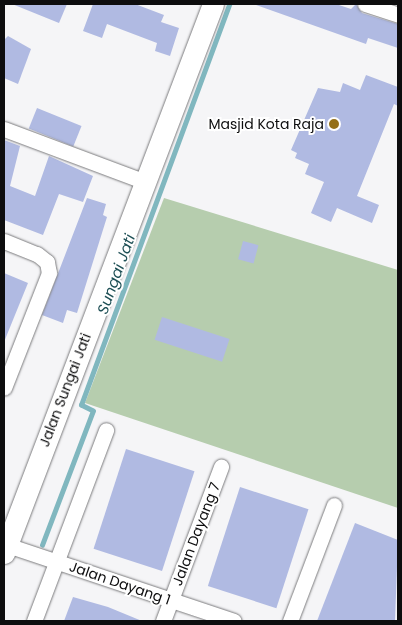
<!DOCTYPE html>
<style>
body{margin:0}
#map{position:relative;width:402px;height:625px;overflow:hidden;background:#f5f5f7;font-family:Poppins,sans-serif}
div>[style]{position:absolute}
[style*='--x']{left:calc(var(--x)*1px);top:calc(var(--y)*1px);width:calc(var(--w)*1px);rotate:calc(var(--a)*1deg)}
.green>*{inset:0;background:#b6cdae}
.stream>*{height:4.5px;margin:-2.25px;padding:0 2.25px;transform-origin:2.25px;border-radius:2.25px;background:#80b7bf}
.building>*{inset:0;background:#b0bae2;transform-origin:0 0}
.roads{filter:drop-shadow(0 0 1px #7b7b7d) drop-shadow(0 0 1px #7b7b7d)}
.minor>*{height:15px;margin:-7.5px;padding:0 7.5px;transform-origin:7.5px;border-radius:7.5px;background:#fff}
.secondary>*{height:21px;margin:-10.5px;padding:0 10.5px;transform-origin:10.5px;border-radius:10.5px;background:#fff}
.dots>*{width:14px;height:14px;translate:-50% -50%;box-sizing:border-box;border:2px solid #fff;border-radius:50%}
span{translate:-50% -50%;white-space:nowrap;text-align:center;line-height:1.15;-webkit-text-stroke:4px #fff;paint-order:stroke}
.poi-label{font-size:14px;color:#0d0d0e}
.right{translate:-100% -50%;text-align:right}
.street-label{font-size:14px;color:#0d0d0e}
.water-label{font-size:15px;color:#1f5056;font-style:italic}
.frame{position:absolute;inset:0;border:5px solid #0d0d0e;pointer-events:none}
</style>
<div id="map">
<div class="green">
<i style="clip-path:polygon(164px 198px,398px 270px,398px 508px,85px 403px)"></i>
</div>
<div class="stream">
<i style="--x:42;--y:545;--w:143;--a:-69.2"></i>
<i style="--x:93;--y:411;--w:13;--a:-153"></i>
<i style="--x:81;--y:405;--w:427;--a:-69.7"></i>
</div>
<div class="building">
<i style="clip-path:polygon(12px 4px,67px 4px,59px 23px)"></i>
<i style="clip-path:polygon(93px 4px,135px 4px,164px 15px,161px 22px,179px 28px,170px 56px,155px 51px,157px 43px,107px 24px,102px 38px,83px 31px)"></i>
<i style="clip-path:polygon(253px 4px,336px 4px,351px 9px,356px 4px,362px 13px,398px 24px,398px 48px,368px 38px,366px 44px)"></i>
<i style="clip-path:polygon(8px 36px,31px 49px,18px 84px,4px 78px,4px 40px)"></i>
<i style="clip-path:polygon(366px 75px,398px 87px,398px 106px,394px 104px,357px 196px,379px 205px,372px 223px,337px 208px,331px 222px,311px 213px,324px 182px,305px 174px,309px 164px,295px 158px,297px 153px,291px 150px,318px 88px,340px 92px,343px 83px,360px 90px)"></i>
<i style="left:37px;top:108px;width:48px;height:22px;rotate:22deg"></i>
<i style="clip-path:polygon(4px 140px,20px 146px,10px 186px,35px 196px,49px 156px,93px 176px,83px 202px,59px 194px,43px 235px,4px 220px)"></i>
<i style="clip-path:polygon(87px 198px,106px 204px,103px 215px,107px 217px,77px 313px,67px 310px,63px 323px,42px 315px)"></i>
<i style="left:243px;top:241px;width:16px;height:19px;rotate:15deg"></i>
<i style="clip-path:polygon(4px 273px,28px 283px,4px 342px)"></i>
<i style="left:162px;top:317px;width:71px;height:24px;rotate:18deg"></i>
<i style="left:126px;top:449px;width:72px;height:105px;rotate:18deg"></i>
<i style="left:240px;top:487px;width:72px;height:104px;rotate:18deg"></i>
<i style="clip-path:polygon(355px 523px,398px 540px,395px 621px,317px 621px)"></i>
<i style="clip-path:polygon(73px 597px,108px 607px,142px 621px,64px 621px)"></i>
</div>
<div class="roads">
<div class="minor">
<i style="--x:365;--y:4;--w:35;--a:18"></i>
<i style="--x:4;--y:129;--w:152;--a:20.5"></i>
<i style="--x:4;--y:241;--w:35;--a:22"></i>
<i style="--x:37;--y:254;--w:13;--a:39"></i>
<i style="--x:47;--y:262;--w:11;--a:80"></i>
<i style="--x:49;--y:273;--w:123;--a:111.4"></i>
<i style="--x:7;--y:545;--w:239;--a:18.5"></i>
<i style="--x:34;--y:621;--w:204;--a:-69.3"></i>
<i style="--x:163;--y:621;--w:165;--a:-69.4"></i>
<i style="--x:290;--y:621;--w:124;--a:-69.2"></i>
</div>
<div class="secondary">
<i style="--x:4;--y:553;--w:587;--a:-69.16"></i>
</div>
</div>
<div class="dots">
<i style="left:334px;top:124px;background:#957019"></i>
</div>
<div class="poi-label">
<span class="right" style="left:324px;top:124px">Masjid Kota Raja</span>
</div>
<div class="street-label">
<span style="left:65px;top:390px;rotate:-69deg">Jalan Sungai Jati</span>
<span style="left:196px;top:534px;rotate:-69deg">Jalan Dayang 7</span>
<span style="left:120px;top:583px;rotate:19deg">Jalan Dayang 1</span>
</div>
<div class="water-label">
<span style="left:116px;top:274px;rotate:-70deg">Sungai Jati</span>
</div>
<div class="frame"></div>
</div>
